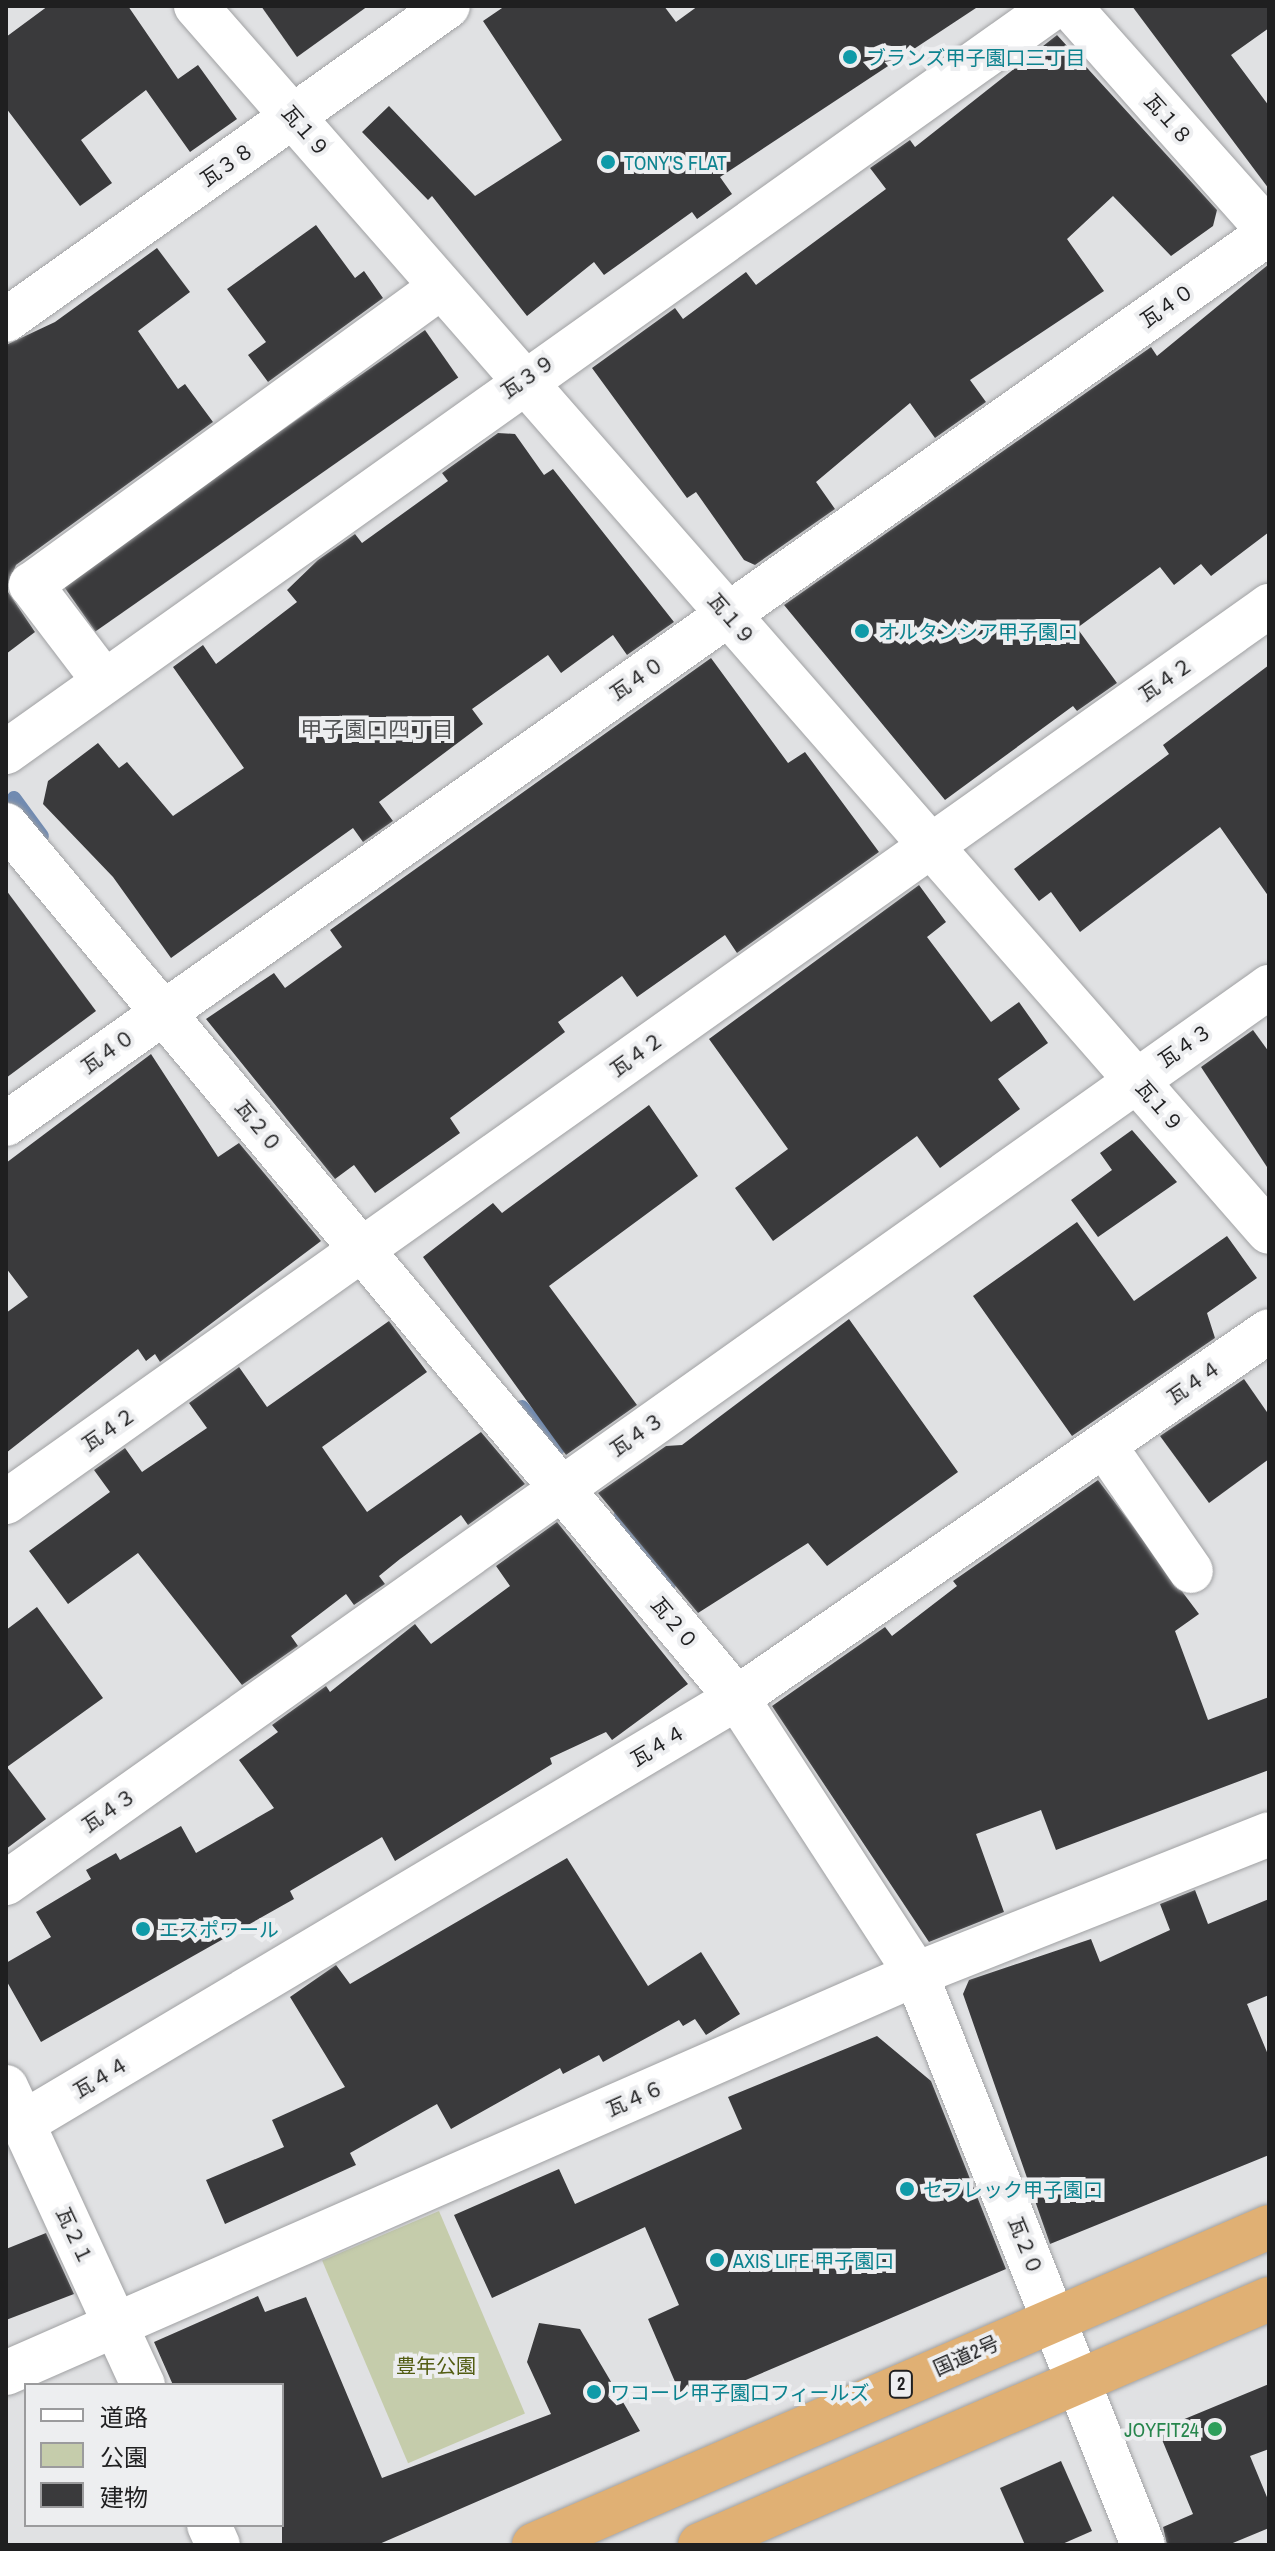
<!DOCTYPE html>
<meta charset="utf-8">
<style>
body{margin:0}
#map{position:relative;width:1275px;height:2551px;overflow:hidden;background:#e0e1e3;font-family:"Archivo Narrow","Noto Sans JP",sans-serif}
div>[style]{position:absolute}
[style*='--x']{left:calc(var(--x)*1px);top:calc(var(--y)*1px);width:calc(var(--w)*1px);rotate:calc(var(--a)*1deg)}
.green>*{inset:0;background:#c5ccab;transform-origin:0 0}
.stream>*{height:14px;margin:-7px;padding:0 7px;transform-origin:7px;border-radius:7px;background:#718bb1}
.building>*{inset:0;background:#3a3a3c;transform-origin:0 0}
.roads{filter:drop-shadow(0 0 2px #a0a1a3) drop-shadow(0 0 2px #a0a1a3)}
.minor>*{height:44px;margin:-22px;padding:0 22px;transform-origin:22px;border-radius:22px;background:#fff}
.highway>*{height:44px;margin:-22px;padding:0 22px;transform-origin:22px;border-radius:22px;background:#e0b074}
.dots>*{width:22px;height:22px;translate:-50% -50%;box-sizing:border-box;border:4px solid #edeef0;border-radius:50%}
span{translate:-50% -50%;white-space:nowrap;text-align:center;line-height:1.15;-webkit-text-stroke:8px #edeef0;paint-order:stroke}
.shield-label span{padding:2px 6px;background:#edeef0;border:2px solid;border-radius:6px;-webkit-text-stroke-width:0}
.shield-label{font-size:18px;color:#1f1f20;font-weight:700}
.culture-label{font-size:20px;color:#0d838f}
.left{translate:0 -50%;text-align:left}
.street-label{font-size:20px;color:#1f1f20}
.park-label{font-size:20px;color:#535d13}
.leisure-label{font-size:20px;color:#27864d}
.right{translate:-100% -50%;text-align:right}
.neighbourhood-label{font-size:22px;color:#535556}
.frame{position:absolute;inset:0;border:8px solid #1f1f20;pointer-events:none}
.legend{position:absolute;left:24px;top:2383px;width:260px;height:144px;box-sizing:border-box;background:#edeef0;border:2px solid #9b9b9d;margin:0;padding:10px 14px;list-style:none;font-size:24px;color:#1f1f20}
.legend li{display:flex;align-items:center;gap:16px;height:40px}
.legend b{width:40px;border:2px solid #9b9b9d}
</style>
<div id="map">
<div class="green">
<i style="left:439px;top:2211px;width:220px;height:127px;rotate:67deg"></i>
</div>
<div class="stream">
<i style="--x:14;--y:798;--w:47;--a:53.6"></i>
<i style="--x:522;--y:1407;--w:55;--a:49.4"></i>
<i style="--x:620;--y:1517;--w:83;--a:53.8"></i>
</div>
<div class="building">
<i style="clip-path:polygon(48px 6px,128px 6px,178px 79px,198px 65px,237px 119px,190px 152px,146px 90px,81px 140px,112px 183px,80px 206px,6px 108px,6px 37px)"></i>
<i style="clip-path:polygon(261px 6px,368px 6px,297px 57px)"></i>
<i style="clip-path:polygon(505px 6px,664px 6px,676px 22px,698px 6px,979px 6px,720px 177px,732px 194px,697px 219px,692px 212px,604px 275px,594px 262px,527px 316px,432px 196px,428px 200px,362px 132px,389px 106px,475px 196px,562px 140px,483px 21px)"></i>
<i style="clip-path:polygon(1132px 6px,1269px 6px,1269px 28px,1231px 55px,1269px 106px,1269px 189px)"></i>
<i style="clip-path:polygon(1057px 35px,1217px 210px,1213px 226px,1171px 256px,1113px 196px,1067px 239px,1104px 291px,970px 380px,986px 402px,935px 438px,910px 403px,816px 482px,835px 509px,755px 565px,744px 560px,696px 492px,687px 498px,592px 368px,675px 308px,683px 319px,746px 272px,756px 285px,886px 189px,870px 168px,910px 140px,915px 147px)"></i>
<i style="clip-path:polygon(316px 225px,355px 278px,364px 271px,383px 298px,268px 382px,248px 355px,266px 342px,227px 289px)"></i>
<i style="clip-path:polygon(157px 248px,190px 292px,138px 331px,178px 389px,185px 384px,213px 422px,16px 565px,6px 589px,35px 632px,6px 654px,6px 345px,55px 322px)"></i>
<i style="clip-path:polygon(1269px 264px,1269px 532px,1211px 576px,1201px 564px,1174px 585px,1160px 567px,1077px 628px,1117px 683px,1077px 711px,1073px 706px,945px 800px,784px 605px,1151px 347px,1157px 356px)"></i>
<i style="left:425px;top:330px;width:58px;height:443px;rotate:55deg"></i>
<i style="clip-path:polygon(498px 433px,515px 434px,544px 475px,553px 469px,674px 622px,627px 655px,613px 635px,561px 673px,548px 655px,472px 709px,483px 724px,379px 802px,393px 821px,363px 842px,353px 828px,171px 958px,113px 877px,43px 804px,48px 781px,98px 743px,119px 768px,127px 762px,173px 816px,244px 768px,173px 667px,203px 645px,216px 664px,297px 602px,287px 590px,318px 560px,355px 534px,362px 543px,448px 481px,442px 473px)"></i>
<i style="clip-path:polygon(711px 658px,788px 763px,805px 752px,879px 852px,737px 953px,725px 935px,637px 997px,622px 976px,558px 1022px,565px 1032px,450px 1118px,460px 1133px,375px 1193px,354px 1165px,335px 1179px,206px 1019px,274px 973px,285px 988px,342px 947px,330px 930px)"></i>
<i style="clip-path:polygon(1269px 665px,1269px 897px,1220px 827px,1080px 932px,1051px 892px,1039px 901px,1014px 869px,1169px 754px,1163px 745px)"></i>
<i style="clip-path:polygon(919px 885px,946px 922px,927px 937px,991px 1022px,1019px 1002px,1048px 1043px,998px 1079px,1020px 1109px,940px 1168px,917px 1136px,773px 1241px,735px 1188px,788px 1149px,709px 1039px)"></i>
<i style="clip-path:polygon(6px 890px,96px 1011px,6px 1078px)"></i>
<i style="clip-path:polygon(1253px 1030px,1269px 1052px,1269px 1170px,1201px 1067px)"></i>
<i style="clip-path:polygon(151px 1054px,218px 1157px,239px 1143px,321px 1241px,160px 1362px,155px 1354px,146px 1361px,138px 1349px,6px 1453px,6px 1313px,28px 1297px,6px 1268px,6px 1163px)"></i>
<i style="clip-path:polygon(649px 1105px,698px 1176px,549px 1286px,637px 1405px,566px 1455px,423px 1257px,493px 1203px,502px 1213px)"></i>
<i style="clip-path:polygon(1132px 1130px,1177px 1182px,1098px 1237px,1071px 1200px,1112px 1170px,1100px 1153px)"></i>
<i style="clip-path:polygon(1077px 1222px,1134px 1301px,1227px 1236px,1257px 1278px,1207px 1313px,1215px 1338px,1072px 1436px,973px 1296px)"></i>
<i style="clip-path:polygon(849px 1319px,958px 1472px,827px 1566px,808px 1543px,698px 1613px,598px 1493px,666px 1446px,682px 1445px)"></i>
<i style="clip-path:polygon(389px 1321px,427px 1372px,322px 1447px,367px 1512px,481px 1432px,525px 1484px,468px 1525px,461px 1515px,400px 1559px,379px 1576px,385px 1584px,354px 1605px,346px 1594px,291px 1636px,298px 1646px,242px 1685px,138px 1553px,68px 1604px,29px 1551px,110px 1492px,94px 1470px,125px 1448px,142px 1472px,207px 1428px,189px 1403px,239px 1367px,267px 1407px)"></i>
<i style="clip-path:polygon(1244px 1379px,1269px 1415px,1269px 1459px,1209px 1503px,1160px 1436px)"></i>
<i style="clip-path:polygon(1098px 1480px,1199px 1614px,1175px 1631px,1208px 1720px,1269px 1697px,1269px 1770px,1056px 1850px,1041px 1810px,976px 1834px,1004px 1912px,929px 1942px,772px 1706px,885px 1627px,892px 1636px,957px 1586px,953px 1581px)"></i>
<i style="clip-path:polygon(557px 1522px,688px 1684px,612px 1740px,606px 1732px,550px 1758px,552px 1764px,395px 1861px,382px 1837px,290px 1891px,294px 1899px,41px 2042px,6px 1980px,6px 1963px,51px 1937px,36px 1912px,91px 1879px,86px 1870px,116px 1853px,120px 1860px,181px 1826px,196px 1853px,274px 1808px,239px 1760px,278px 1732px,272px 1725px,326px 1686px,330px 1692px,415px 1624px,431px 1644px,510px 1586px,496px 1566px)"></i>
<i style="clip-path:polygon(37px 1607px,103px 1698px,7px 1767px,46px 1819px,6px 1849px,6px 1630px)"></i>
<i style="clip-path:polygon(567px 1858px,648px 1986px,701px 1952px,740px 2014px,706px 2035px,695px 2019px,683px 2026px,679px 2020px,603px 2062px,599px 2055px,563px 2074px,560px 2068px,451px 2129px,437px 2104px,350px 2153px,356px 2165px,225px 2224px,206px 2180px,284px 2147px,272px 2120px,345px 2087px,290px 1997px,336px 1965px,350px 1984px)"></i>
<i style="clip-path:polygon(1195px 1890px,1208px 1924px,1269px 1899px,1269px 1995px,1247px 2004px,1269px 2057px,1269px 2155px,1050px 2244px,963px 1994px,969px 1980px,1091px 1939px,1100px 1962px,1170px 1930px,1160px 1904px)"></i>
<i style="clip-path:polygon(877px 2036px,931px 2081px,1006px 2269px,727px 2388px,724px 2380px,682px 2398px,648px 2319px,679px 2305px,645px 2227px,492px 2298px,454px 2215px,559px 2169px,575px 2204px,742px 2129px,728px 2097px)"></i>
<i style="clip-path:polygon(46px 2233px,74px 2294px,6px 2320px,6px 2249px)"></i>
<i style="clip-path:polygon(258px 2296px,265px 2312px,306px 2297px,382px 2478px,551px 2414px,527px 2362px,539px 2323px,580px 2329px,640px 2431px,377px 2545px,282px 2545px,282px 2385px,173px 2385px,154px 2342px)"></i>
<i style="clip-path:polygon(1269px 2384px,1269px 2449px,1250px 2456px,1269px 2502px,1269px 2528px,1228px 2545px,1167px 2545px,1163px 2527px,1193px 2514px,1158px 2430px)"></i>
<i style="clip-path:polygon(1061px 2461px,1092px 2531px,1060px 2545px,1025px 2545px,1000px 2488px)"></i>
</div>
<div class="roads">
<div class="minor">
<i style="--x:196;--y:6;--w:1629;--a:48.81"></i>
<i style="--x:1069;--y:6;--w:301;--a:48.4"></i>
<i style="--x:6;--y:320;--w:542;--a:-35.39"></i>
<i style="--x:104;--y:681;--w:121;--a:-127.2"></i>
<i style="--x:31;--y:585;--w:507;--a:-36.01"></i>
<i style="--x:6;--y:752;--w:1287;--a:-35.42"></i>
<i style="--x:6;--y:825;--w:1139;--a:50.06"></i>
<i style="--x:737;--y:1698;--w:329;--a:57"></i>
<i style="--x:916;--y:1974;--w:614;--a:68.32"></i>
<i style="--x:6;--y:1124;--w:1546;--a:-35.2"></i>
<i style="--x:1104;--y:1445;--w:153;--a:55.4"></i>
<i style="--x:6;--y:1502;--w:1549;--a:-35.35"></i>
<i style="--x:6;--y:1883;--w:1549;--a:-35.35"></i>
<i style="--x:6;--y:2087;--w:328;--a:65.3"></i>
<i style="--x:23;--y:2123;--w:831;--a:-30.76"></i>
<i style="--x:737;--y:1698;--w:646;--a:-34.6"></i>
<i style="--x:6;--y:2373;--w:994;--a:-23.68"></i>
<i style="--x:916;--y:1974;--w:380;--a:-21.6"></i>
<i style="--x:209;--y:2525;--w:22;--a:66"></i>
</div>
<div class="highway">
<i style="--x:534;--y:2545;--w:801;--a:-23.4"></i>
<i style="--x:700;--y:2545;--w:620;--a:-23.38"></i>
</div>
</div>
<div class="dots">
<i style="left:850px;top:57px;background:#0f9aa8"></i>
<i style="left:608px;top:162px;background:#0f9aa8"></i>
<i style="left:862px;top:631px;background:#0f9aa8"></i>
<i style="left:143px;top:1929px;background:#0f9aa8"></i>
<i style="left:907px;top:2189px;background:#0f9aa8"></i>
<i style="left:717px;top:2260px;background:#0f9aa8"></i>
<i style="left:594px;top:2392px;background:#0f9aa8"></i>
<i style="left:1215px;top:2429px;background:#2e9e5b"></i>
</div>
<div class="shield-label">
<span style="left:901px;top:2384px">2</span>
</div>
<div class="culture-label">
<span class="left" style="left:866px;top:57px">ブランズ甲子園口三丁目</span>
<span class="left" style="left:624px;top:162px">TONY'S FLAT</span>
<span class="left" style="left:878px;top:631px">オルタンシア甲子園口</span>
<span class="left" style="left:159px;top:1929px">エスポワール</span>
<span class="left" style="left:923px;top:2189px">セフレック甲子園口</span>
<span class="left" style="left:733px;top:2260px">AXIS LIFE 甲子園口</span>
<span class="left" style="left:610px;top:2392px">ワコーレ甲子園口フィールズ</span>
</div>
<div class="street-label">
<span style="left:1169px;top:119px;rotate:48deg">瓦１８</span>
<span style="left:306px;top:131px;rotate:49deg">瓦１９</span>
<span style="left:227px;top:164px;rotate:-35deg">瓦３８</span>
<span style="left:1167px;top:305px;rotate:-35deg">瓦４０</span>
<span style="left:528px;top:376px;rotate:-35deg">瓦３９</span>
<span style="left:732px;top:619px;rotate:49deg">瓦１９</span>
<span style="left:637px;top:678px;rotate:-35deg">瓦４０</span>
<span style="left:1166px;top:679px;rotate:-35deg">瓦４２</span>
<span style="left:1185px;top:1045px;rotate:-35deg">瓦４３</span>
<span style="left:108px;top:1051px;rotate:-36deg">瓦４０</span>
<span style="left:637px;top:1054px;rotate:-36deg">瓦４２</span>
<span style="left:1160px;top:1106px;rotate:49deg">瓦１９</span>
<span style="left:259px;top:1126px;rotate:50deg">瓦２０</span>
<span style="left:1194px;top:1382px;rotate:-35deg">瓦４４</span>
<span style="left:109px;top:1429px;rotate:-35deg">瓦４２</span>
<span style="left:637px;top:1434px;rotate:-35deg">瓦４３</span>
<span style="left:675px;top:1623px;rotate:50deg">瓦２０</span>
<span style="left:658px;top:1745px;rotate:-31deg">瓦４４</span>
<span style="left:109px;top:1810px;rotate:-35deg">瓦４３</span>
<span style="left:101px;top:2077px;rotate:-31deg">瓦４４</span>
<span style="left:635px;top:2098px;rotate:-24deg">瓦４６</span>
<span style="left:75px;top:2236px;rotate:65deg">瓦２１</span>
<span style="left:1026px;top:2246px;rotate:68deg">瓦２０</span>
<span style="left:966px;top:2355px;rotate:-24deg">国道2号</span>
</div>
<div class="park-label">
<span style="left:436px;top:2365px">豊年公園</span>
</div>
<div class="leisure-label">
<span class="right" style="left:1199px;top:2429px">JOYFIT24</span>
</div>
<div class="neighbourhood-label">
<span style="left:377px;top:730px">甲子園口四丁目</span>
</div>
<div class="frame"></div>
<ul class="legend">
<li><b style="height:10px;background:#fff"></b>道路</li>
<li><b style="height:22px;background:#c5ccab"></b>公園</li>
<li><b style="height:22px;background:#3a3a3c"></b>建物</li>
</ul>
</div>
